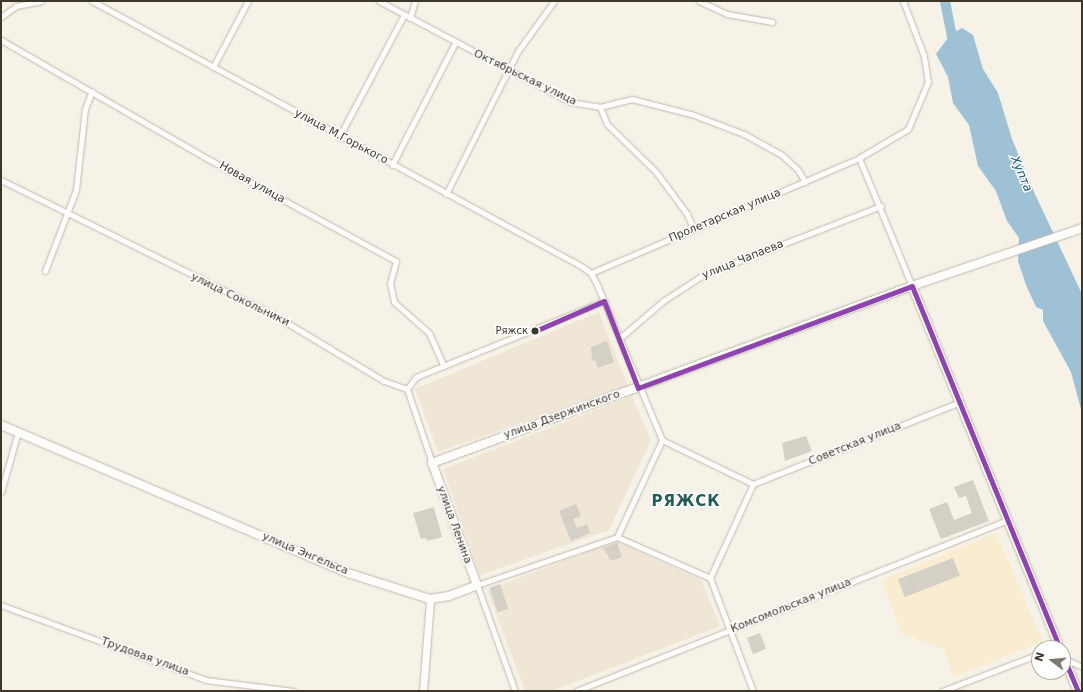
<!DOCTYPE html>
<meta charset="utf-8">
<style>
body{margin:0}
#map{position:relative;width:1083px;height:692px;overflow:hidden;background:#f7f2e7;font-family:"DejaVu Sans",sans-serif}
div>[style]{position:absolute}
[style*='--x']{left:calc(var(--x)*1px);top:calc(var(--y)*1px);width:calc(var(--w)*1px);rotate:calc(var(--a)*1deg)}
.commercial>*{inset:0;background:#f0e6d6}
.built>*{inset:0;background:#f9ecd1}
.water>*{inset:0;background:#9fc1d6}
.river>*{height:10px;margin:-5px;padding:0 5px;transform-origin:5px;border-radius:5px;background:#9fc1d6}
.building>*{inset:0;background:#d5d0c5;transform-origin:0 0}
.roads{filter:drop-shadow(0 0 1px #bfbab0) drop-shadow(0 0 1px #bfbab0)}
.street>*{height:5px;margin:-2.5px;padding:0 2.5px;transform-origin:2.5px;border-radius:2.5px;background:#fefdfb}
.secondary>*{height:7px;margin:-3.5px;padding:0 3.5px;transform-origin:3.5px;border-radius:3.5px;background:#fefdfb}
.primary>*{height:8px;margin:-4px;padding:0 4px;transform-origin:4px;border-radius:4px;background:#fefdfb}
.bus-1>*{height:5px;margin:-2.5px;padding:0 2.5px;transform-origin:2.5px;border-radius:2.5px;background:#8e44ad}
.dots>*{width:11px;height:11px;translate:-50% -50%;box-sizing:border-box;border:2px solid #fff;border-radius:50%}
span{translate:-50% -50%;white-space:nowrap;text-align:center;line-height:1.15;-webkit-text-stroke:3px #fff;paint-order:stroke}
.bus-label{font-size:10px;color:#3d372a}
.right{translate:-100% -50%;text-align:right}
.street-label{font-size:11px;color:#3d372a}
.water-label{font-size:12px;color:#125273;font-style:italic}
.district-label{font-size:15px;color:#245c56;font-weight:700;letter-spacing:1px}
.frame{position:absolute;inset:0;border:2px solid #3d372a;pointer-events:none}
.north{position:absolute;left:1031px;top:640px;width:40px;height:40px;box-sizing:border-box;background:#fff;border:1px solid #b1afaa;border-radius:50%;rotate:286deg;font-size:11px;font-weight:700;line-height:16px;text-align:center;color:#3d372a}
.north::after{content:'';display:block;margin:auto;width:14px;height:18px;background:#7e786c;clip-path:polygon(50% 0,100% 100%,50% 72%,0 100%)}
</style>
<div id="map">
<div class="commercial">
<i style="clip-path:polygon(599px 312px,628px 386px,438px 452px,415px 389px)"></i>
<i style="clip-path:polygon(632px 396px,651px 440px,609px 530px,480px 575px,443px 469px)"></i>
<i style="clip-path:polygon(616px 541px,701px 580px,720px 626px,552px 691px,525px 691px,487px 590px)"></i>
</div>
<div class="built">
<i style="clip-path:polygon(996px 533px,1043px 642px,953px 677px,944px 649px,901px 633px,882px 580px)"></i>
</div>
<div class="water">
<i style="clip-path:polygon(962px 28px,973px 35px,983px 69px,998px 93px,1012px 139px,1034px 192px,1082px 294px,1082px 413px,1071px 372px,1043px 321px,1043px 310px,1036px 307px,1026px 285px,1018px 261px,1019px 238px,1007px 221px,996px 191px,978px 166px,969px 125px,953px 103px,948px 77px,936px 54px,951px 34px)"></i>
</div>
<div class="river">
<i style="--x:945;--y:1;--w:47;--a:78.9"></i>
</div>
<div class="building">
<i style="clip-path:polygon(607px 341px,614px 362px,598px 368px,595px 360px,592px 361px,591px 347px)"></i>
<i style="clip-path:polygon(806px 436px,812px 451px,785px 461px,782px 443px)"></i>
<i style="clip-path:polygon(973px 480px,989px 521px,941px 539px,929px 509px,947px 502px,954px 520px,972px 513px,966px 496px,959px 498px,954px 487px)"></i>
<i style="clip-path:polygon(576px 504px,581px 516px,573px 519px,577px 528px,587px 524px,590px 533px,571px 541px,559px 511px)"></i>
<i style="clip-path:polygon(434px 507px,442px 537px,427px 541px,426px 538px,421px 539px,413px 513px)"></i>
<i style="clip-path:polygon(617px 543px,622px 557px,611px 561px,603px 548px)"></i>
<i style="left:953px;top:558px;width:19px;height:59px;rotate:69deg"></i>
<i style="left:500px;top:584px;width:26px;height:11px;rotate:72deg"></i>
<i style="left:760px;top:633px;width:17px;height:14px;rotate:69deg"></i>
</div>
<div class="roads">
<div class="street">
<i style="--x:92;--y:1;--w:556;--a:28.45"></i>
<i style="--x:581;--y:266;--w:12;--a:35"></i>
<i style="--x:591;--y:273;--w:16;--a:63"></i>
<i style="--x:598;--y:287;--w:166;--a:67.3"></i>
<i style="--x:379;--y:1;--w:216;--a:27.9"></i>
<i style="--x:570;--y:102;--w:30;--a:9"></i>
<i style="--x:600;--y:107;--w:33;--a:-14"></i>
<i style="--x:632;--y:99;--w:61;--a:14.3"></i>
<i style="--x:691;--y:114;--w:57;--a:20.7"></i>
<i style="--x:744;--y:134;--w:43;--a:28.9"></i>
<i style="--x:782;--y:155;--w:22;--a:43"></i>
<i style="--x:798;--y:170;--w:14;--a:60"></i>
<i style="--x:699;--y:1;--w:31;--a:25"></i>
<i style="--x:727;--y:14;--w:46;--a:10.1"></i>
<i style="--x:1;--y:17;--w:19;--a:-36"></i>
<i style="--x:16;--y:6;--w:26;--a:-11"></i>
<i style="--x:410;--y:18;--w:18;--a:-74"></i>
<i style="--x:1;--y:40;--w:239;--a:29.9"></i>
<i style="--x:208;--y:159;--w:214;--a:28.5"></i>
<i style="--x:396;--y:261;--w:23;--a:105"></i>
<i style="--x:390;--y:283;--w:19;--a:78"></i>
<i style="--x:394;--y:302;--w:47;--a:41.5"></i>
<i style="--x:429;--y:333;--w:36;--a:66"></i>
<i style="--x:213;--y:67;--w:75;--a:-62.1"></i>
<i style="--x:600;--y:107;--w:18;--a:68"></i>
<i style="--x:607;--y:124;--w:69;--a:44.4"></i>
<i style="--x:656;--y:172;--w:52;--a:53.6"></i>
<i style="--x:687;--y:214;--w:15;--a:67"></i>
<i style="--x:339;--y:137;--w:138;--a:-62"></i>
<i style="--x:859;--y:158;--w:139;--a:67.5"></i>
<i style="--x:392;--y:165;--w:137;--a:-62.7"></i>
<i style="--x:1;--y:180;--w:305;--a:26.3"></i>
<i style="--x:274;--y:315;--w:128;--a:31"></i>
<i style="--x:384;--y:381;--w:24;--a:19"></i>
<i style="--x:407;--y:389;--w:78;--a:71.3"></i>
<i style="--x:446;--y:194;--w:160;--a:-63.3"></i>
<i style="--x:518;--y:51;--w:62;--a:-54.2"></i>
<i style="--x:45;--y:271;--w:87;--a:-69.1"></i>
<i style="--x:76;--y:190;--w:81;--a:-83.7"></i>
<i style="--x:85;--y:109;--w:19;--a:-69"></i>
<i style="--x:591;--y:273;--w:292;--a:-23.2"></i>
<i style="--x:859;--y:158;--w:57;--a:-30.6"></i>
<i style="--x:908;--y:129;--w:51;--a:-66.9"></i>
<i style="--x:928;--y:82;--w:26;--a:-99"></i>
<i style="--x:924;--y:56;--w:59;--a:-110.9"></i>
<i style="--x:620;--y:338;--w:57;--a:-40.7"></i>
<i style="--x:663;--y:301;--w:48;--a:-33"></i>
<i style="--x:703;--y:275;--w:191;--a:-21.2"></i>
<i style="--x:407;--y:389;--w:15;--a:-53"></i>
<i style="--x:416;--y:377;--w:203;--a:-22"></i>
<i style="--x:662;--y:440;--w:101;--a:25.8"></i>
<i style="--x:753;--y:484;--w:103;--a:114.6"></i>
<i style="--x:753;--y:484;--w:220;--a:-21.6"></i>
<i style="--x:1;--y:492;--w:62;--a:-74.2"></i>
<i style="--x:617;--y:537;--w:107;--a:-65.1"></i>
<i style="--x:617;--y:537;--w:102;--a:23.8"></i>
<i style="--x:710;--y:578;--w:121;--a:69.2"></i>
<i style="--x:1;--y:605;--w:218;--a:20.1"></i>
<i style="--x:206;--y:680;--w:88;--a:7.2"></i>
<i style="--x:1065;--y:659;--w:19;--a:25"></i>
<i style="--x:515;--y:691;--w:113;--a:-109.7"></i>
<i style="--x:477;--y:585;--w:148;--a:-18.9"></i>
<i style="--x:576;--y:691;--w:462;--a:-21.6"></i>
<i style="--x:942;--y:691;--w:104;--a:-20.9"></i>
</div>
<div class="secondary">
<i style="--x:423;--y:691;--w:92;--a:-85.6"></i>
</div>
<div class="primary">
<i style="--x:912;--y:286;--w:391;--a:67.8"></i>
<i style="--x:1;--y:425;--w:380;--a:23.1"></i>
<i style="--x:351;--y:574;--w:83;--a:17.6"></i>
<i style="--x:430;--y:599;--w:19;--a:-9"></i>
<i style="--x:449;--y:596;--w:30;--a:-21"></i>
<i style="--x:477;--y:585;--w:130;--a:-110.2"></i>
<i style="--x:432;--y:463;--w:512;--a:-20.24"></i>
<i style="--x:912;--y:286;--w:180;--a:-18.8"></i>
<i style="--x:1063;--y:656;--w:38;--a:67"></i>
</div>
</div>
<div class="bus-1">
<i style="--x:912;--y:286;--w:391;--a:67.8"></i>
<i style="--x:604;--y:301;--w:93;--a:68.7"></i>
<i style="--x:535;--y:331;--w:75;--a:-23.5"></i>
<i style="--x:638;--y:388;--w:292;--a:-20.4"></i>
<i style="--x:1063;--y:656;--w:38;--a:67"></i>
</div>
<div class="dots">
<i style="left:535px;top:331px;background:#3d372a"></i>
</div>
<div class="bus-label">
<span class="right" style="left:528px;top:331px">Ряжск</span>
</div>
<div class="street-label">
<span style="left:525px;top:78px;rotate:26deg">Октябрьская улица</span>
<span style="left:341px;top:137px;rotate:28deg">улица М.Горького</span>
<span style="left:252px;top:183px;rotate:29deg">Новая улица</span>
<span style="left:725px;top:216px;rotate:-23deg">Пролетарская улица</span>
<span style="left:743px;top:260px;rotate:-22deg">улица Чапаева</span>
<span style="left:240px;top:300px;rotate:26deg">улица Сокольники</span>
<span style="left:562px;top:415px;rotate:-20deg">улица Дзержинского</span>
<span style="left:855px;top:444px;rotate:-22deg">Советская улица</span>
<span style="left:454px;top:525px;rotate:70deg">улица Ленина</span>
<span style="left:305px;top:554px;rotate:23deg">улица Энгельса</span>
<span style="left:791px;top:606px;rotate:-22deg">Комсомольская улица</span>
<span style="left:145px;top:657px;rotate:20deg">Трудовая улица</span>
</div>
<div class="water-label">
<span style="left:1021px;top:174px;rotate:67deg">Хупта</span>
</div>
<div class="district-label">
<span style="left:686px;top:502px">РЯЖСК</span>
</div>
<div class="frame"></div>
<div class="north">N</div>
</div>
